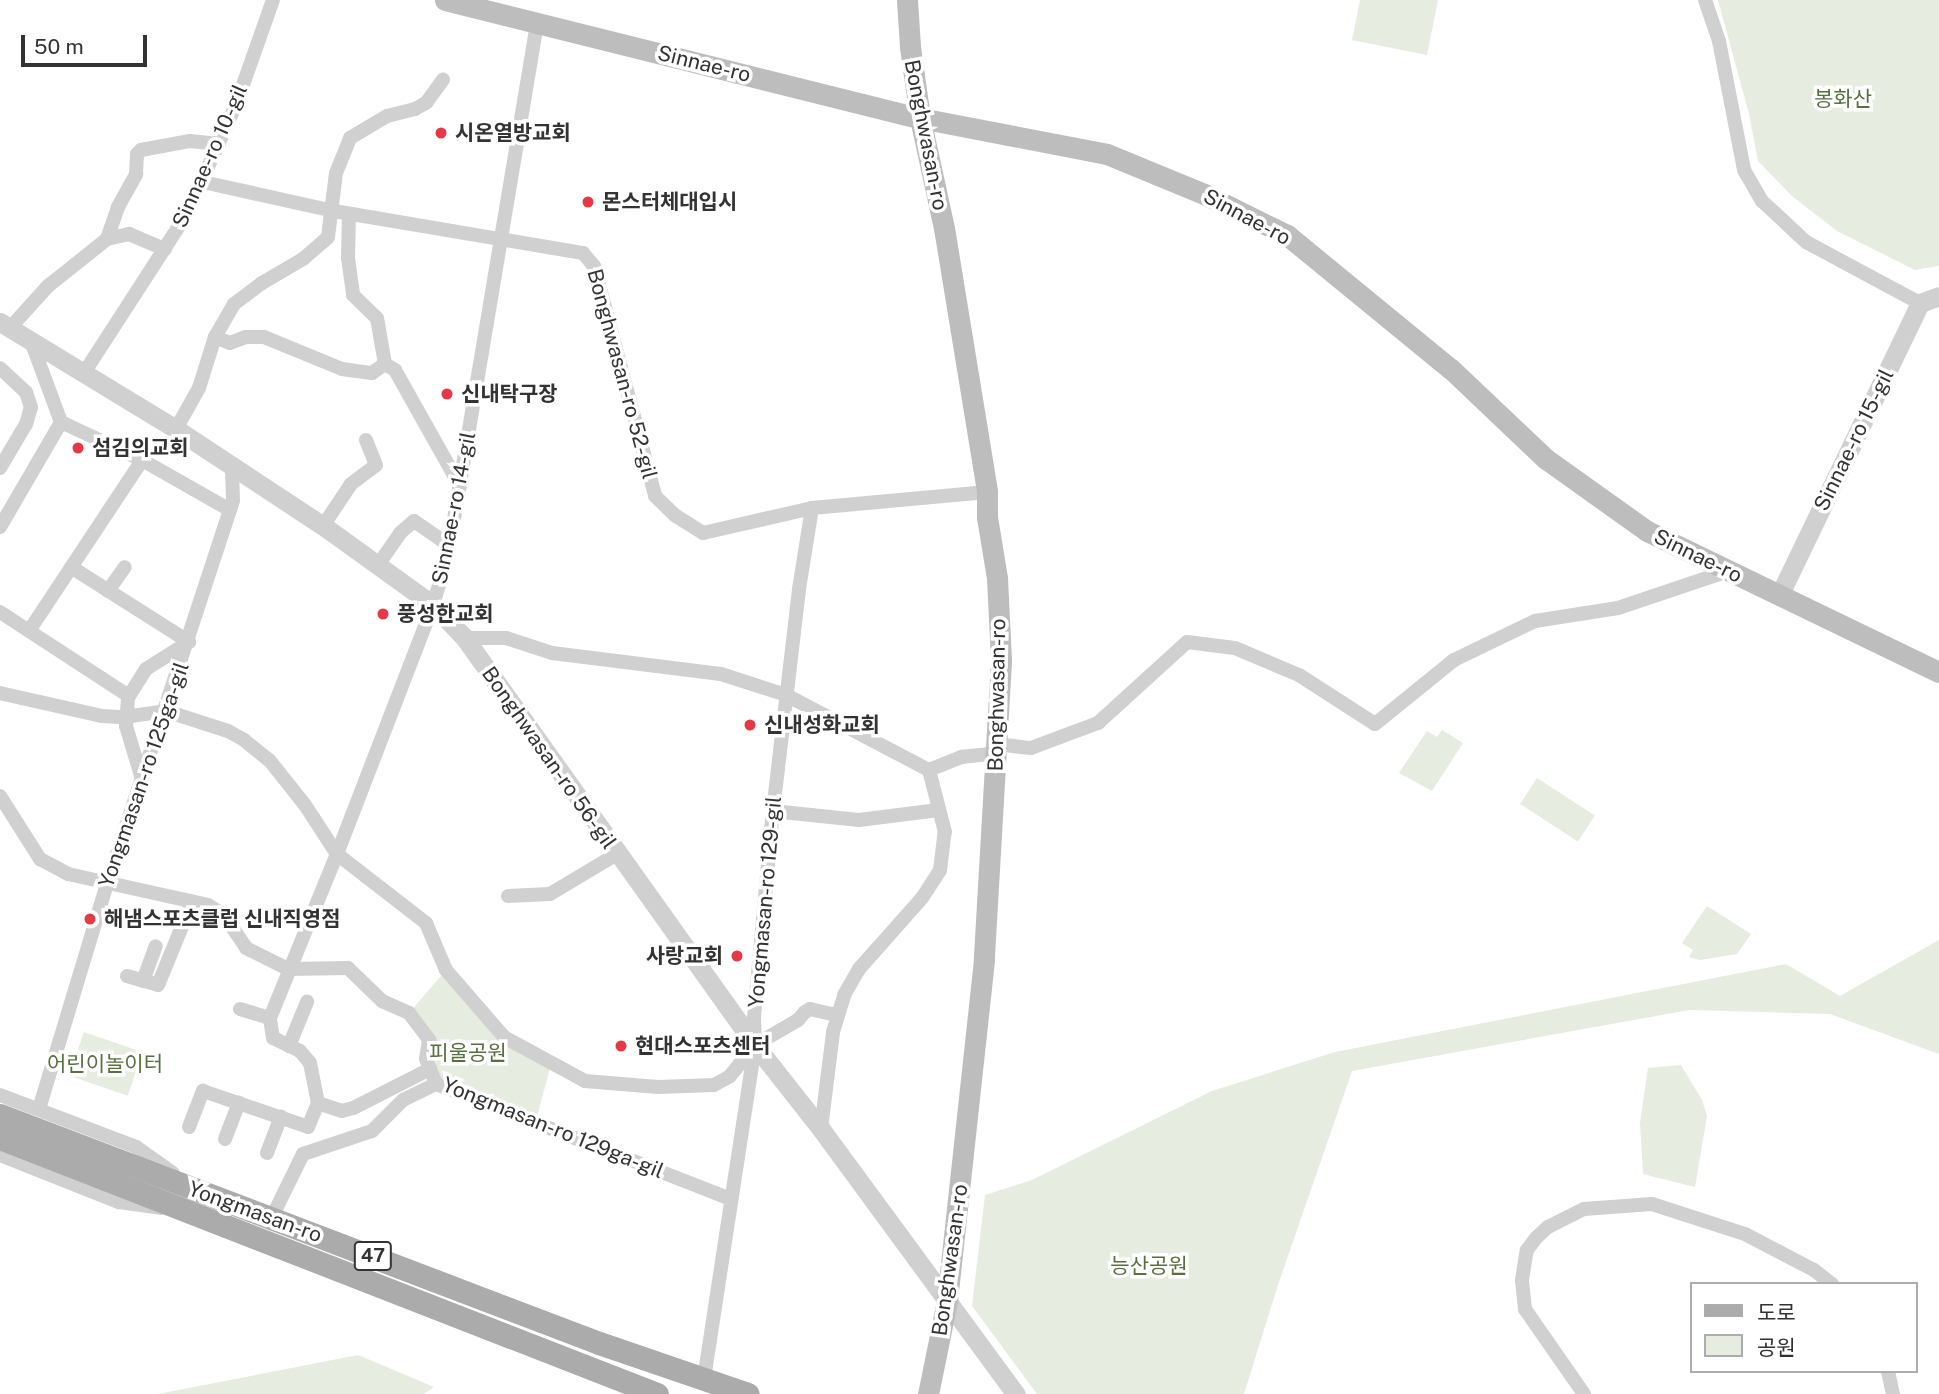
<!DOCTYPE html>
<meta charset="utf-8">
<style>
body{margin:0}
#map{position:relative;width:1939px;height:1394px;overflow:hidden;background:#fff;font-family:"Public Sans","Noto Sans KR",sans-serif}
div>[style]{position:absolute}
[style*='--x']{left:calc(var(--x)*1px);top:calc(var(--y)*1px);width:calc(var(--w)*1px);rotate:calc(var(--a)*1deg)}
.green>*{inset:0;background:#e6ecdf;transform-origin:0 0}
.minor>*{height:14px;margin:-7px;padding:0 7px;transform-origin:7px;border-radius:7px;background:#d0d0d0}
.tertiary>*{height:19px;margin:-9.5px;padding:0 9.5px;transform-origin:9.5px;border-radius:9.5px;background:#d0d0d0}
.secondary>*{height:21px;margin:-10.5px;padding:0 10.5px;transform-origin:10.5px;border-radius:10.5px;background:#bdbdbd}
.primary>*{height:23px;margin:-11.5px;padding:0 11.5px;transform-origin:11.5px;border-radius:11.5px;background:#ababab}
.dots>*{width:19px;height:19px;translate:-50% -50%;box-sizing:border-box;border:4px solid #fff;border-radius:50%}
span{translate:-50% -50%;white-space:nowrap;text-align:center;line-height:1.15;-webkit-text-stroke:7px #fff;paint-order:stroke}
.shield-label span{padding:2px 5px;background:#fff;border:2px solid;border-radius:5px;-webkit-text-stroke-width:0}
.shield-label{font-size:19px;color:#333;font-weight:700}
.street-label{font-size:21px;color:#333}
.park-label{font-size:21px;color:#56703f}
.poi-label{font-size:21px;color:#333;font-weight:700}
.left{translate:0 -50%;text-align:left}
.right{translate:-100% -50%;text-align:right}
.legend{position:absolute;left:1690px;top:1282px;width:228px;height:91px;box-sizing:border-box;background:#fff;border:2px solid #adadad;margin:0;padding:9px 12px;list-style:none;font-size:21px;color:#333}
.legend li{display:flex;align-items:center;gap:14px;height:35px}
.legend b{width:35px;border:2px solid #adadad}
.scale{position:absolute;left:21px;top:35px;width:126px;height:32px;box-sizing:border-box;border:4px solid #333;border-top:0;padding-left:9px;font-size:21px;line-height:24px;white-space:nowrap;color:#333;-webkit-text-stroke:5px #fff;paint-order:stroke}
</style>
<div id="map">
<div class="green">
<i style="clip-path:polygon(1360px 0,1438px 0,1427px 55px,1352px 40px)"></i>
<i style="clip-path:polygon(1718px 0,1939px 0,1939px 266px,1915px 270px,1837px 231px,1792px 196px,1758px 161px,1749px 114px)"></i>
<i style="clip-path:polygon(1442px 730px,1463px 743px,1432px 791px,1399px 773px,1427px 731px,1437px 737px)"></i>
<i style="left:1537px;top:778px;width:69px;height:31px;rotate:33deg"></i>
<i style="clip-path:polygon(1707px 906px,1751px 934px,1737px 954px,1700px 960px,1689px 957px,1693px 950px,1682px 943px)"></i>
<i style="clip-path:polygon(1939px 940px,1939px 1054px,1830px 1014px,1689px 1010px,1352px 1071px,1278px 1285px,1244px 1394px,1037px 1394px,972px 1306px,985px 1195px,1032px 1180px,1212px 1091px,1335px 1052px,1786px 964px,1840px 996px)"></i>
<i style="clip-path:polygon(446px 970px,504px 1033px,553px 1057px,535px 1124px,436px 1084px,429px 1040px,409px 1013px)"></i>
<i style="left:84px;top:1032px;width:62px;height:46px;rotate:19deg"></i>
<i style="clip-path:polygon(1681px 1065px,1702px 1100px,1707px 1116px,1695px 1187px,1643px 1174px,1640px 1123px,1648px 1068px)"></i>
<i style="clip-path:polygon(358px 1355px,434px 1387px,424px 1394px,158px 1394px)"></i>
</div>
<div class="minor">
<i style="--x:1705;--y:0;--w:43;--a:71.1"></i>
<i style="--x:1719;--y:41;--w:131;--a:79"></i>
<i style="--x:1744;--y:170;--w:36;--a:60"></i>
<i style="--x:1762;--y:201;--w:60;--a:43"></i>
<i style="--x:1806;--y:242;--w:129;--a:28.2"></i>
<i style="--x:203;--y:182;--w:134;--a:12.5"></i>
<i style="--x:334;--y:211;--w:253;--a:9.6"></i>
<i style="--x:583;--y:253;--w:17;--a:50"></i>
<i style="--x:594;--y:266;--w:238;--a:75.1"></i>
<i style="--x:655;--y:496;--w:29;--a:44"></i>
<i style="--x:676;--y:516;--w:32;--a:32"></i>
<i style="--x:703;--y:533;--w:112;--a:-12.9"></i>
<i style="--x:812;--y:508;--w:176;--a:-5.2"></i>
<i style="--x:349;--y:214;--w:44;--a:91.3"></i>
<i style="--x:348;--y:258;--w:37;--a:82"></i>
<i style="--x:353;--y:295;--w:33;--a:44"></i>
<i style="--x:377;--y:318;--w:47;--a:80.1"></i>
<i style="--x:107;--y:239;--w:34;--a:-71"></i>
<i style="--x:118;--y:207;--w:38;--a:-61"></i>
<i style="--x:136;--y:174;--w:20;--a:-87"></i>
<i style="--x:137;--y:154;--w:6;--a:-45"></i>
<i style="--x:141;--y:150;--w:50;--a:-10.4"></i>
<i style="--x:190;--y:141;--w:29;--a:6"></i>
<i style="--x:10;--y:328;--w:57;--a:-47.9"></i>
<i style="--x:48;--y:286;--w:75;--a:-38.5"></i>
<i style="--x:107;--y:239;--w:23;--a:-13"></i>
<i style="--x:129;--y:234;--w:39;--a:23"></i>
<i style="--x:215;--y:337;--w:16;--a:22"></i>
<i style="--x:230;--y:343;--w:17;--a:-21"></i>
<i style="--x:246;--y:337;--w:18;--a:0"></i>
<i style="--x:264;--y:337;--w:84;--a:22.3"></i>
<i style="--x:342;--y:369;--w:30;--a:8"></i>
<i style="--x:372;--y:373;--w:16;--a:-35"></i>
<i style="--x:385;--y:364;--w:12;--a:31"></i>
<i style="--x:395;--y:370;--w:133;--a:60.7"></i>
<i style="--x:31;--y:341;--w:86;--a:69.7"></i>
<i style="--x:0;--y:368;--w:35;--a:43"></i>
<i style="--x:26;--y:392;--w:16;--a:72"></i>
<i style="--x:31;--y:407;--w:18;--a:106"></i>
<i style="--x:26;--y:424;--w:51;--a:120.6"></i>
<i style="--x:84;--y:373;--w:189;--a:-57.1"></i>
<i style="--x:187;--y:214;--w:123;--a:-65.9"></i>
<i style="--x:237;--y:102;--w:108;--a:-70.6"></i>
<i style="--x:61;--y:422;--w:89;--a:25.1"></i>
<i style="--x:142;--y:460;--w:101;--a:29.6"></i>
<i style="--x:176;--y:429;--w:47;--a:-60.7"></i>
<i style="--x:199;--y:388;--w:53;--a:-72.6"></i>
<i style="--x:215;--y:337;--w:38;--a:-60"></i>
<i style="--x:234;--y:304;--w:35;--a:-37"></i>
<i style="--x:262;--y:283;--w:48;--a:-30.3"></i>
<i style="--x:303;--y:259;--w:33;--a:-41"></i>
<i style="--x:328;--y:237;--w:64;--a:-82.9"></i>
<i style="--x:336;--y:173;--w:38;--a:-68"></i>
<i style="--x:350;--y:138;--w:43;--a:-30.7"></i>
<i style="--x:387;--y:116;--w:29;--a:-14"></i>
<i style="--x:415;--y:109;--w:13;--a:-29"></i>
<i style="--x:426;--y:103;--w:29;--a:-54"></i>
<i style="--x:323;--y:526;--w:50;--a:-56.3"></i>
<i style="--x:351;--y:484;--w:31;--a:-37"></i>
<i style="--x:376;--y:465;--w:27;--a:-112"></i>
<i style="--x:0;--y:527;--w:121;--a:-59.8"></i>
<i style="--x:378;--y:565;--w:39;--a:-55"></i>
<i style="--x:400;--y:533;--w:18;--a:-41"></i>
<i style="--x:414;--y:521;--w:44;--a:34.8"></i>
<i style="--x:71;--y:567;--w:140;--a:32.4"></i>
<i style="--x:189;--y:642;--w:51;--a:147.9"></i>
<i style="--x:146;--y:669;--w:34;--a:122"></i>
<i style="--x:128;--y:698;--w:28;--a:94"></i>
<i style="--x:126;--y:726;--w:55;--a:73.2"></i>
<i style="--x:108;--y:591;--w:29;--a:-55"></i>
<i style="--x:0;--y:612;--w:154;--a:33.1"></i>
<i style="--x:29;--y:631;--w:205;--a:-56.5"></i>
<i style="--x:464;--y:638;--w:42;--a:0"></i>
<i style="--x:506;--y:638;--w:48;--a:18.1"></i>
<i style="--x:552;--y:653;--w:170;--a:7.1"></i>
<i style="--x:721;--y:674;--w:68;--a:17.9"></i>
<i style="--x:786;--y:695;--w:161;--a:27.7"></i>
<i style="--x:929;--y:770;--w:35;--a:-22"></i>
<i style="--x:961;--y:757;--w:36;--a:-6"></i>
<i style="--x:0;--y:693;--w:105;--a:12.7"></i>
<i style="--x:102;--y:716;--w:22;--a:3"></i>
<i style="--x:124;--y:717;--w:42;--a:-8.1"></i>
<i style="--x:166;--y:711;--w:65;--a:17.9"></i>
<i style="--x:228;--y:731;--w:18;--a:29"></i>
<i style="--x:244;--y:740;--w:33;--a:39"></i>
<i style="--x:270;--y:761;--w:56;--a:51.5"></i>
<i style="--x:305;--y:805;--w:59;--a:56.9"></i>
<i style="--x:337;--y:854;--w:113;--a:37.8"></i>
<i style="--x:426;--y:923;--w:51;--a:66.9"></i>
<i style="--x:446;--y:970;--w:89;--a:49.1"></i>
<i style="--x:504;--y:1037;--w:92;--a:28.5"></i>
<i style="--x:585;--y:1081;--w:73;--a:4.7"></i>
<i style="--x:658;--y:1087;--w:56;--a:-2"></i>
<i style="--x:714;--y:1085;--w:18;--a:-29"></i>
<i style="--x:730;--y:1076;--w:40;--a:-51"></i>
<i style="--x:755;--y:1045;--w:50;--a:-30.2"></i>
<i style="--x:798;--y:1020;--w:11;--a:-49"></i>
<i style="--x:805;--y:1012;--w:6;--a:-31"></i>
<i style="--x:810;--y:1009;--w:28;--a:13"></i>
<i style="--x:997;--y:744;--w:34;--a:7"></i>
<i style="--x:1031;--y:748;--w:72;--a:-20.5"></i>
<i style="--x:1098;--y:723;--w:120;--a:-42.3"></i>
<i style="--x:1187;--y:642;--w:48;--a:7.1"></i>
<i style="--x:1235;--y:648;--w:69;--a:22.9"></i>
<i style="--x:1299;--y:675;--w:90;--a:32.8"></i>
<i style="--x:1375;--y:724;--w:102;--a:-39"></i>
<i style="--x:1454;--y:660;--w:90;--a:-25.7"></i>
<i style="--x:1535;--y:621;--w:84;--a:-8.9"></i>
<i style="--x:1618;--y:608;--w:116;--a:-18.6"></i>
<i style="--x:0;--y:796;--w:75;--a:57.6"></i>
<i style="--x:40;--y:859;--w:32;--a:28"></i>
<i style="--x:68;--y:874;--w:143;--a:12.5"></i>
<i style="--x:208;--y:905;--w:19;--a:32"></i>
<i style="--x:224;--y:915;--w:40;--a:56"></i>
<i style="--x:246;--y:948;--w:47;--a:26.6"></i>
<i style="--x:288;--y:969;--w:60;--a:-1"></i>
<i style="--x:348;--y:968;--w:47;--a:44.1"></i>
<i style="--x:382;--y:1001;--w:30;--a:24"></i>
<i style="--x:409;--y:1013;--w:34;--a:53"></i>
<i style="--x:429;--y:1040;--w:19;--a:99"></i>
<i style="--x:426;--y:1059;--w:27;--a:68"></i>
<i style="--x:436;--y:1084;--w:317;--a:21.3"></i>
<i style="--x:773;--y:811;--w:86;--a:6"></i>
<i style="--x:859;--y:820;--w:80;--a:-7.2"></i>
<i style="--x:508;--y:896;--w:42;--a:-2.7"></i>
<i style="--x:550;--y:894;--w:78;--a:-30.8"></i>
<i style="--x:127;--y:976;--w:32;--a:16"></i>
<i style="--x:158;--y:985;--w:90;--a:-67.7"></i>
<i style="--x:143;--y:981;--w:37;--a:-70"></i>
<i style="--x:240;--y:1009;--w:31;--a:17"></i>
<i style="--x:289;--y:1046;--w:48;--a:-67.8"></i>
<i style="--x:430;--y:1069;--w:86;--a:153.1"></i>
<i style="--x:353;--y:1108;--w:11;--a:165"></i>
<i style="--x:342;--y:1111;--w:25;--a:-162"></i>
<i style="--x:318;--y:1103;--w:41;--a:-101.3"></i>
<i style="--x:310;--y:1063;--w:16;--a:-130"></i>
<i style="--x:300;--y:1051;--w:30;--a:-154"></i>
<i style="--x:273;--y:1038;--w:20;--a:-99"></i>
<i style="--x:270;--y:1018;--w:177;--a:-67.8"></i>
<i style="--x:337;--y:854;--w:267;--a:-68.9"></i>
<i style="--x:433;--y:605;--w:52;--a:-73.3"></i>
<i style="--x:448;--y:555;--w:538;--a:-80.49"></i>
<i style="--x:0;--y:1095;--w:146;--a:20.9"></i>
<i style="--x:136;--y:1147;--w:45;--a:35.1"></i>
<i style="--x:39;--y:1109;--w:238;--a:-73.2"></i>
<i style="--x:108;--y:881;--w:391;--a:-71.8"></i>
<i style="--x:230;--y:510;--w:10;--a:-73"></i>
<i style="--x:233;--y:500;--w:34;--a:-92"></i>
<i style="--x:189;--y:1127;--w:39;--a:-69"></i>
<i style="--x:203;--y:1091;--w:111;--a:18.9"></i>
<i style="--x:308;--y:1127;--w:26;--a:-67"></i>
<i style="--x:821;--y:1129;--w:98;--a:-82.9"></i>
<i style="--x:833;--y:1032;--w:39;--a:-73"></i>
<i style="--x:844;--y:995;--w:30;--a:-60"></i>
<i style="--x:859;--y:969;--w:95;--a:-48.4"></i>
<i style="--x:922;--y:898;--w:33;--a:-57"></i>
<i style="--x:940;--y:870;--w:38;--a:-83"></i>
<i style="--x:945;--y:832;--w:64;--a:-104.5"></i>
<i style="--x:225;--y:1139;--w:39;--a:-69"></i>
<i style="--x:267;--y:1153;--w:39;--a:-69"></i>
<i style="--x:0;--y:1155;--w:128;--a:21.6"></i>
<i style="--x:119;--y:1202;--w:42;--a:8.1"></i>
<i style="--x:272;--y:1217;--w:70;--a:-63.8"></i>
<i style="--x:303;--y:1154;--w:73;--a:-18.4"></i>
<i style="--x:372;--y:1131;--w:44;--a:-45"></i>
<i style="--x:403;--y:1100;--w:37;--a:-26"></i>
<i style="--x:1888;--y:1371;--w:24;--a:78"></i>
<i style="--x:704;--y:1379;--w:338;--a:-81.3"></i>
<i style="--x:755;--y:1045;--w:27;--a:-92"></i>
<i style="--x:754;--y:1018;--w:208;--a:-84.8"></i>
<i style="--x:773;--y:811;--w:224;--a:-83.3"></i>
<i style="--x:799;--y:589;--w:82;--a:-80.9"></i>
<i style="--x:1584;--y:1394;--w:103;--a:-124.8"></i>
<i style="--x:1525;--y:1309;--w:29;--a:-96"></i>
<i style="--x:1522;--y:1280;--w:30;--a:-81"></i>
<i style="--x:1527;--y:1250;--w:15;--a:-53"></i>
<i style="--x:1536;--y:1238;--w:16;--a:-43"></i>
<i style="--x:1548;--y:1227;--w:40;--a:-26.6"></i>
<i style="--x:1584;--y:1209;--w:68;--a:-4.2"></i>
<i style="--x:1652;--y:1204;--w:98;--a:17.9"></i>
<i style="--x:1745;--y:1234;--w:78;--a:27.6"></i>
<i style="--x:1814;--y:1270;--w:23;--a:38"></i>
</div>
<div class="tertiary">
<i style="--x:0;--y:322;--w:206;--a:31.3"></i>
<i style="--x:176;--y:429;--w:183;--a:33.4"></i>
<i style="--x:329;--y:530;--w:128;--a:35.8"></i>
<i style="--x:433;--y:605;--w:45;--a:45.9"></i>
<i style="--x:464;--y:637;--w:501;--a:54.5"></i>
<i style="--x:755;--y:1045;--w:107;--a:51.8"></i>
<i style="--x:821;--y:1129;--w:329;--a:53.7"></i>
<i style="--x:1779;--y:596;--w:325;--a:-64.3"></i>
<i style="--x:1920;--y:303;--w:20;--a:-20"></i>
</div>
<div class="secondary">
<i style="--x:445;--y:0;--w:489;--a:14"></i>
<i style="--x:920;--y:118;--w:190;--a:10.9"></i>
<i style="--x:1107;--y:154;--w:105;--a:22.4"></i>
<i style="--x:1204;--y:194;--w:93;--a:26.3"></i>
<i style="--x:1287;--y:235;--w:212;--a:39.3"></i>
<i style="--x:1451;--y:369;--w:131;--a:43.5"></i>
<i style="--x:1546;--y:459;--w:124;--a:35.5"></i>
<i style="--x:1647;--y:531;--w:324;--a:25.8"></i>
<i style="--x:907;--y:0;--w:47;--a:86.3"></i>
<i style="--x:910;--y:47;--w:72;--a:82"></i>
<i style="--x:920;--y:118;--w:113;--a:77.7"></i>
<i style="--x:944;--y:228;--w:267;--a:80.7"></i>
<i style="--x:987;--y:492;--w:25;--a:90"></i>
<i style="--x:987;--y:517;--w:62;--a:80.7"></i>
<i style="--x:997;--y:578;--w:83;--a:87.2"></i>
<i style="--x:1001;--y:661;--w:299;--a:93.3"></i>
<i style="--x:984;--y:960;--w:343;--a:96.2"></i>
<i style="--x:947;--y:1301;--w:95;--a:101.5"></i>
</div>
<div class="primary">
<i style="--x:0;--y:1115;--w:641;--a:20.84"></i>
<i style="--x:599;--y:1343;--w:157;--a:18.9"></i>
<i style="--x:0;--y:1138;--w:705;--a:21.29"></i>
</div>
<div class="dots">
<i style="left:441px;top:133px;background:#e63946"></i>
<i style="left:588px;top:202px;background:#e63946"></i>
<i style="left:447px;top:394px;background:#e63946"></i>
<i style="left:78px;top:448px;background:#e63946"></i>
<i style="left:383px;top:614px;background:#e63946"></i>
<i style="left:750px;top:725px;background:#e63946"></i>
<i style="left:90px;top:919px;background:#e63946"></i>
<i style="left:737px;top:956px;background:#e63946"></i>
<i style="left:621px;top:1046px;background:#e63946"></i>
</div>
<div class="shield-label">
<span style="left:373px;top:1256px">47</span>
</div>
<div class="street-label">
<span style="left:704px;top:64px;rotate:14deg">Sinnae-ro</span>
<span style="left:926px;top:135px;rotate:79deg">Bonghwasan-ro</span>
<span style="left:210px;top:156px;rotate:-66deg">Sinnae-ro 10-gil</span>
<span style="left:1247px;top:217px;rotate:28deg">Sinnae-ro</span>
<span style="left:622px;top:374px;rotate:75deg">Bonghwasan-ro 52-gil</span>
<span style="left:1854px;top:440px;rotate:-64deg">Sinnae-ro 15-gil</span>
<span style="left:454px;top:508px;rotate:-79deg">Sinnae-ro 14-gil</span>
<span style="left:1698px;top:556px;rotate:26deg">Sinnae-ro</span>
<span style="left:997px;top:695px;rotate:-89deg">Bonghwasan-ro</span>
<span style="left:549px;top:758px;rotate:55deg">Bonghwasan-ro 56-gil</span>
<span style="left:144px;top:775px;rotate:-71deg">Yongmasan-ro 125ga-gil</span>
<span style="left:765px;top:902px;rotate:-85deg">Yongmasan-ro 129-gil</span>
<span style="left:553px;top:1128px;rotate:22deg">Yongmasan-ro 129ga-gil</span>
<span style="left:255px;top:1212px;rotate:20deg">Yongmasan-ro</span>
<span style="left:950px;top:1260px;rotate:-82deg">Bonghwasan-ro</span>
</div>
<div class="park-label">
<span style="left:1843px;top:99px">봉화산</span>
<span style="left:468px;top:1053px">피울공원</span>
<span style="left:105px;top:1064px">어린이놀이터</span>
<span style="left:1149px;top:1266px">능산공원</span>
</div>
<div class="poi-label">
<span class="left" style="left:455px;top:133px">시온열방교회</span>
<span class="left" style="left:602px;top:202px">몬스터체대입시</span>
<span class="left" style="left:461px;top:394px">신내탁구장</span>
<span class="left" style="left:92px;top:448px">섬김의교회</span>
<span class="left" style="left:397px;top:614px">풍성한교회</span>
<span class="left" style="left:764px;top:725px">신내성화교회</span>
<span class="left" style="left:104px;top:919px">해냄스포츠클럽 신내직영점</span>
<span class="right" style="left:723px;top:956px">사랑교회</span>
<span class="left" style="left:635px;top:1046px">현대스포츠센터</span>
</div>
<ul class="legend">
<li><b style="height:9px;background:#ababab"></b>도로</li>
<li><b style="height:19px;background:#e6ecdf"></b>공원</li>
</ul>
<div class="scale">50 m</div>
</div>
